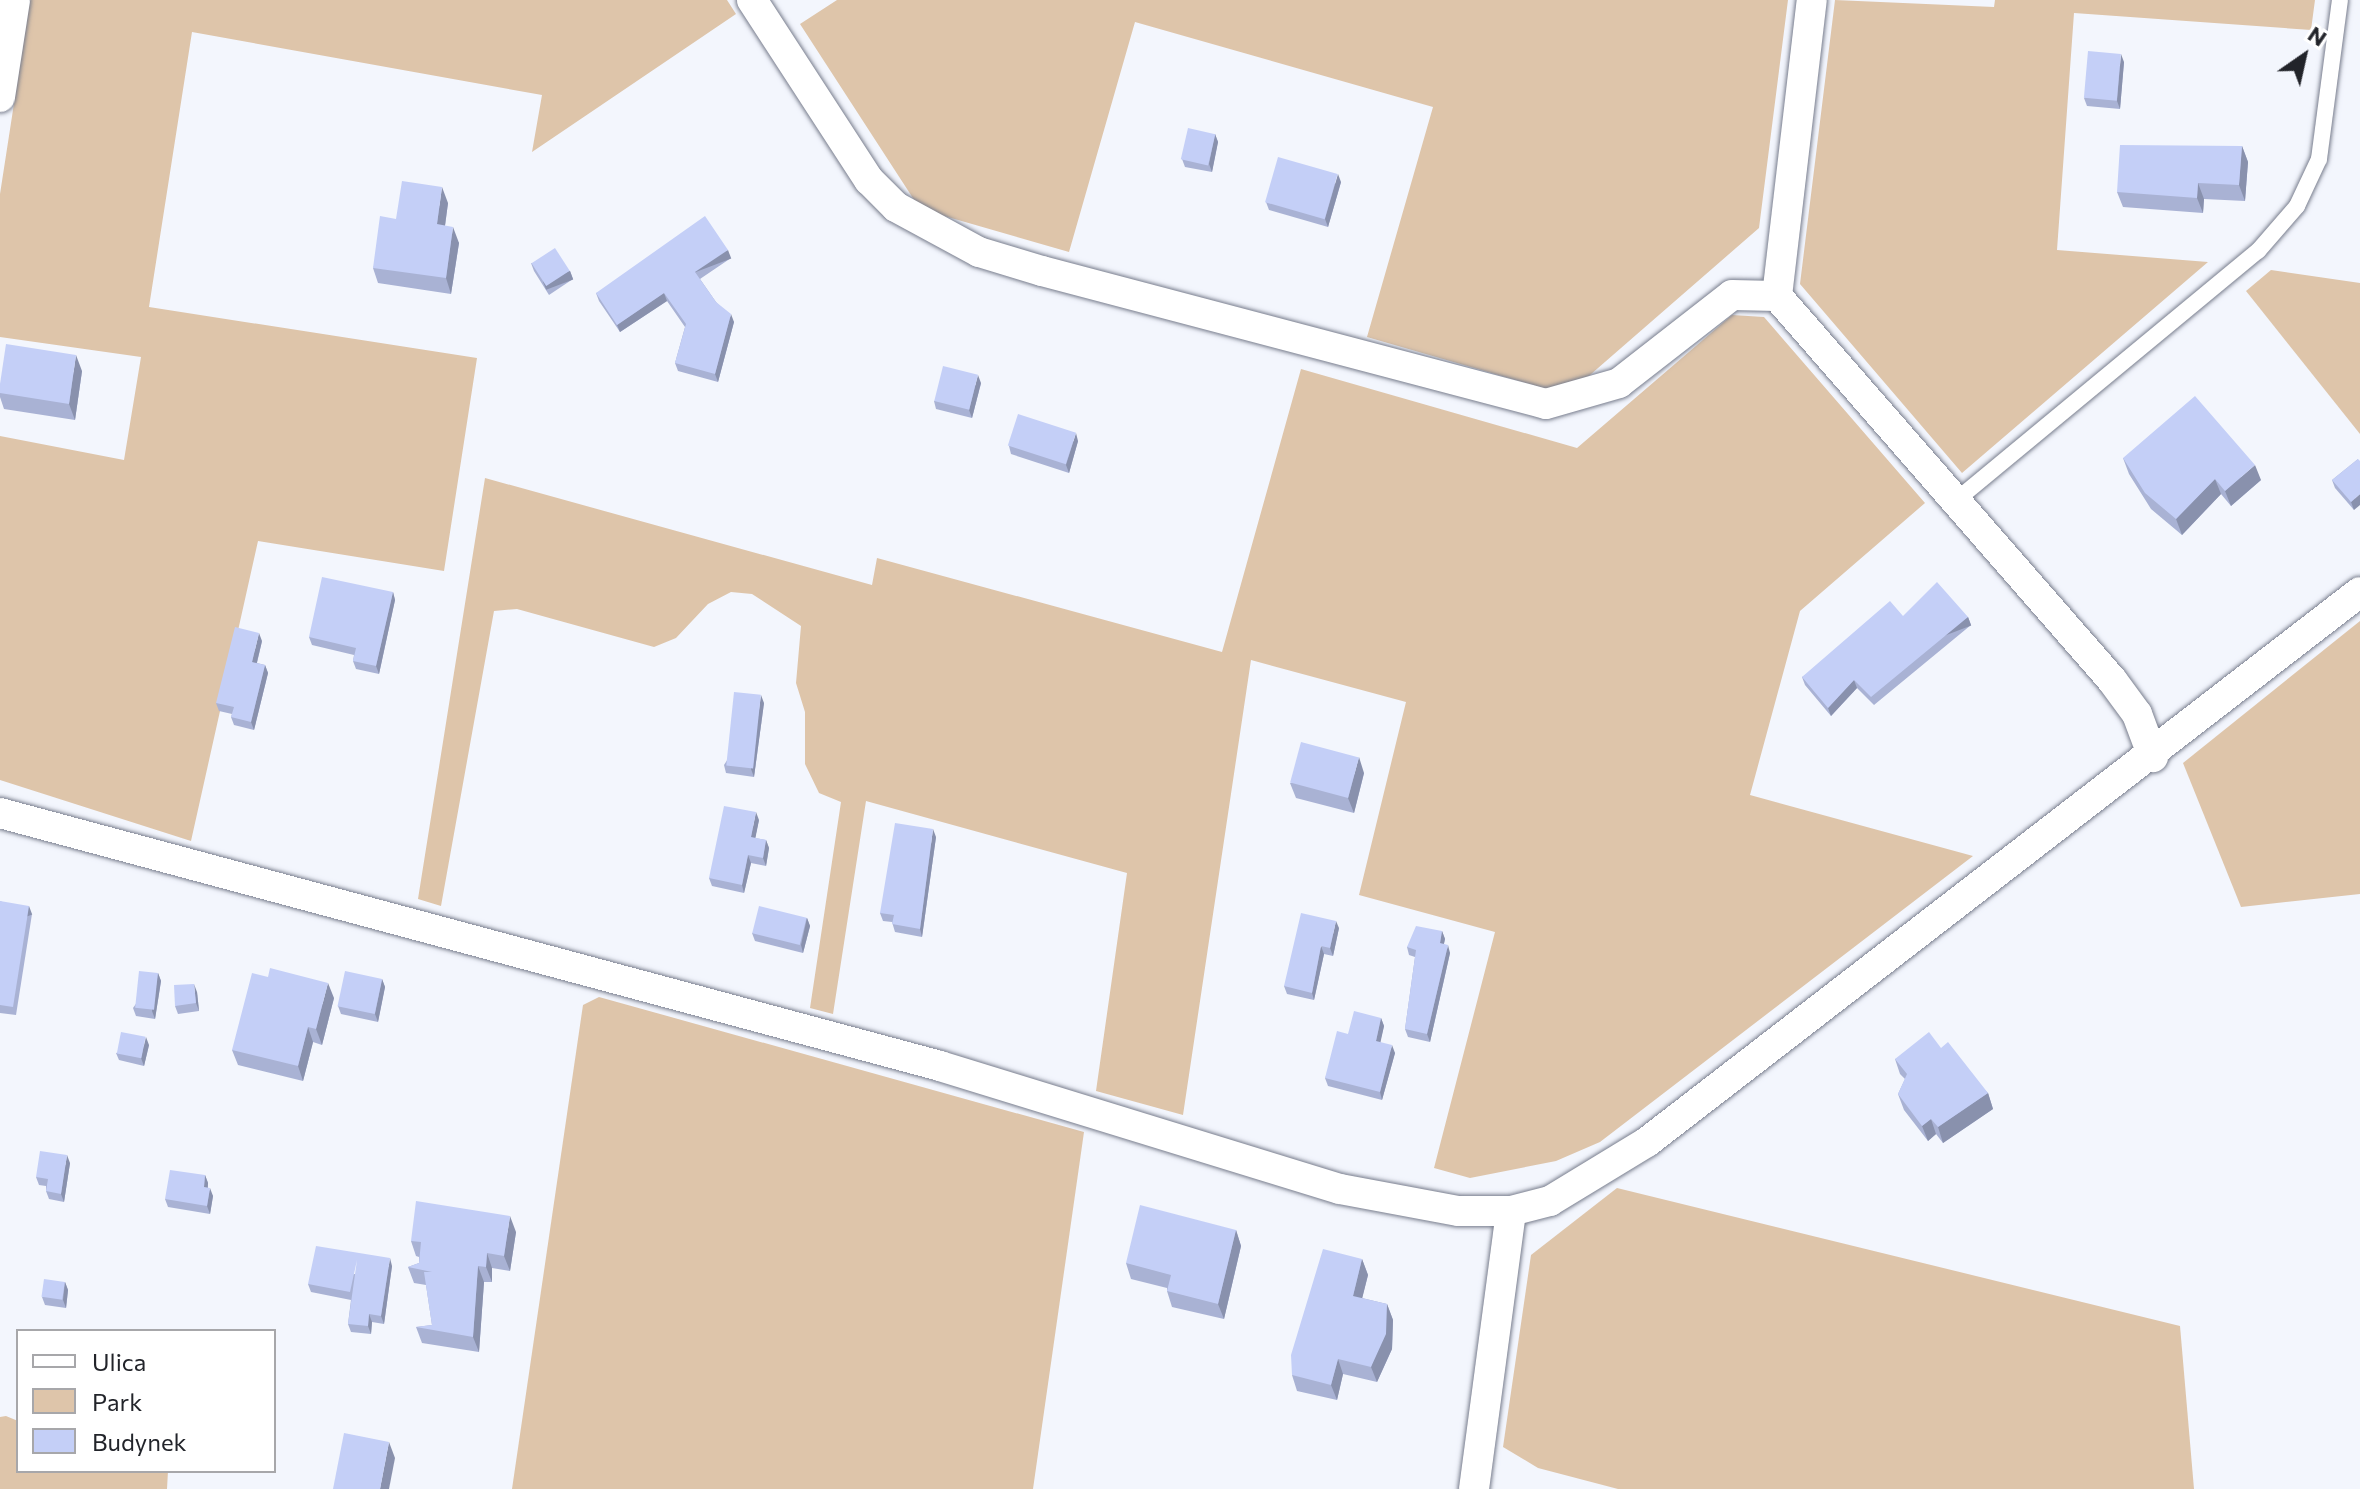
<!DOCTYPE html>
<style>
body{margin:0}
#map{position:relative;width:2360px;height:1489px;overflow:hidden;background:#f3f6fd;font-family:Commissioner,sans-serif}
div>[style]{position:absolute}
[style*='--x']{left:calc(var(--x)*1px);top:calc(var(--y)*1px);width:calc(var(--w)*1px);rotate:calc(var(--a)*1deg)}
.green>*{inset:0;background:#dec5aa}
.roads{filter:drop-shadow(0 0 2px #787d8d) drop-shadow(0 0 2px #787d8d)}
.service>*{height:16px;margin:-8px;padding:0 8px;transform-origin:8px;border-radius:8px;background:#fff}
.minor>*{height:30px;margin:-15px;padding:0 15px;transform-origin:15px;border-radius:15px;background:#fff}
.wall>*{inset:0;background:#a9b2d4}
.shaded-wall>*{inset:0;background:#8991ad;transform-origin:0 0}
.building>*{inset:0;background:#c4cff7;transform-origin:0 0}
span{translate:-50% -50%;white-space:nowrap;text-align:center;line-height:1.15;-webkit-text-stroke:8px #fff;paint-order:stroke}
.legend{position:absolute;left:16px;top:1329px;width:260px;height:144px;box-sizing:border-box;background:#fff;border:2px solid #a7a7aa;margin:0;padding:10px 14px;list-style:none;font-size:24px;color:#22242a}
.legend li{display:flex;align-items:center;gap:16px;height:40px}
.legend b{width:40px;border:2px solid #a7a7aa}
.north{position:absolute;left:2264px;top:16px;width:80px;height:80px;-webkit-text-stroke:6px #fff;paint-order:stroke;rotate:34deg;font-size:22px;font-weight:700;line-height:32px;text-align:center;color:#22242a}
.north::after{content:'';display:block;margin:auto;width:28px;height:36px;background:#22242a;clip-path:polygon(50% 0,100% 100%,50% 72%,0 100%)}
</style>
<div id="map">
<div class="green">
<i style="clip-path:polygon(30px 0,727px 0,736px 14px,532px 152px,542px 95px,192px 32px,149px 307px,477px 358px,444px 571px,258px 541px,191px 841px,0 780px,0 436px,124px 460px,141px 357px,0 337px,0 194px)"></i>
<i style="clip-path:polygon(837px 0,1788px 0,1759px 228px,1567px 395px,1367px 337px,1433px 107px,1135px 22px,1069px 252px,920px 209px,800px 24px)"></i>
<i style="clip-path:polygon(1835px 0,1994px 7px,1995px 0,2315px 0,2311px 30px,2074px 13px,2057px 250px,2208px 262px,1962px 473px,1800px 284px)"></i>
<i style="clip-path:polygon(2271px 270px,2360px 283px,2360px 434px,2246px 291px)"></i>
<i style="clip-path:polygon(1732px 315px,1764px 317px,1925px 503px,1800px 611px,1750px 795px,1973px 856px,1600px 1142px,1556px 1161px,1470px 1178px,1434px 1168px,1495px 932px,1359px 895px,1406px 702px,1251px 660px,1183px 1115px,1096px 1091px,1127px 873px,866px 801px,833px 1014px,810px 1008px,841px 802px,819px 793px,805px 764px,805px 712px,796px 683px,801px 626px,752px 594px,731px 592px,708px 604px,676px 638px,654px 647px,517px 609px,494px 611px,441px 906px,418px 899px,485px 478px,872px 585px,877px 558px,1222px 652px,1301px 369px,1577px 448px)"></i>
<i style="clip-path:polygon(2360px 621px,2360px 894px,2241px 907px,2183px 763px)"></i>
<i style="clip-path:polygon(599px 997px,1084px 1132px,1033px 1489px,512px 1489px,583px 1005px)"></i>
<i style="clip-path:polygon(1617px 1188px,2180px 1326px,2194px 1489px,1618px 1489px,1538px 1468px,1503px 1447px,1531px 1255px)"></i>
<i style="clip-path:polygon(6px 1416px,18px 1421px,18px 1471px,168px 1471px,167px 1489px,0 1489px,0 1417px)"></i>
</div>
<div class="roads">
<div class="service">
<i style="--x:1959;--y:498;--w:388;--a:-39.6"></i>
<i style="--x:2258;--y:251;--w:60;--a:-49.1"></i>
<i style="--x:2297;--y:206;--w:52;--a:-64.9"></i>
<i style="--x:2319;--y:159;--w:160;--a:-82.5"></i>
</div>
<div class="minor">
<i style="--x:752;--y:0;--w:215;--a:57"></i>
<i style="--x:869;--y:180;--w:38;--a:45"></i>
<i style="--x:896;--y:207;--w:94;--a:28.5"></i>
<i style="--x:979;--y:252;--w:66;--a:16.8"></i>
<i style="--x:1042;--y:271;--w:521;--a:14.78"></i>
<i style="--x:1546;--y:404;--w:76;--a:-16"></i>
<i style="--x:1619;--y:383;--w:143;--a:-37.9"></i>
<i style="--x:1732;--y:295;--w:45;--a:1.3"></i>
<i style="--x:1777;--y:296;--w:510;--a:48.9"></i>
<i style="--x:2112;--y:680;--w:42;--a:53.7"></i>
<i style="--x:2137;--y:714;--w:46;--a:69.6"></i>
<i style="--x:0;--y:97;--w:98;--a:-81.2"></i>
<i style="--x:1777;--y:296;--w:298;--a:-83.3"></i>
<i style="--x:0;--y:813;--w:973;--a:15.06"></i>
<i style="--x:940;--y:1066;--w:418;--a:17.1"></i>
<i style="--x:1340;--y:1189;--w:120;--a:10.6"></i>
<i style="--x:1458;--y:1211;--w:53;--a:0"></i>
<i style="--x:1511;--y:1211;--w:40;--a:-14.4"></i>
<i style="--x:1550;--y:1201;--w:114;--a:-31.3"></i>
<i style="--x:1647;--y:1142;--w:900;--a:-37.65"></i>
<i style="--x:1474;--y:1489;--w:280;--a:-82.4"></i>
</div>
</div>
<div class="wall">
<i style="clip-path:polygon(2124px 62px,2120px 109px,2087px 106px,2084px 98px)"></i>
<i style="clip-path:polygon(1215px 134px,1218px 142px,1212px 172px,1185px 167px,1182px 159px)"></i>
<i style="clip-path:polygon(2242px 146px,2248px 162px,2245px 201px,2204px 199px,2203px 213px,2123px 207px,2117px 192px)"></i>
<i style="clip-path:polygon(1341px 182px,1328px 227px,1269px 210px,1266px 202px)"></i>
<i style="clip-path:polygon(448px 203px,445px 226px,459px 243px,451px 294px,378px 283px,373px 268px,396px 219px)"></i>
<i style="clip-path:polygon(731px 258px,700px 279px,716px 302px,734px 322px,718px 382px,678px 371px,675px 363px,685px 327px,667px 301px,620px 332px,599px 301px,596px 293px)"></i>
<i style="clip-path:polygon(531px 263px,570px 271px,573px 279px,549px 295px,534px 271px)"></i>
<i style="clip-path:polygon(82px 371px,75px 420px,4px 409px,0 397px,0 384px)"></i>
<i style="clip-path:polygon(981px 383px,972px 418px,936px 409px,934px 401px)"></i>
<i style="clip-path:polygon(1078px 441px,1069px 473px,1011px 454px,1009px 446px)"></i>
<i style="clip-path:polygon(2123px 458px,2261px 480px,2231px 506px,2221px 494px,2182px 535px,2151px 509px,2129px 474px)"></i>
<i style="clip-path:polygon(2358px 459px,2354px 510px,2335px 488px,2332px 480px)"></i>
<i style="clip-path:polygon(393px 592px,395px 600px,379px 674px,356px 669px,353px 661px,354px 655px,312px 645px,309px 637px)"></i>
<i style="clip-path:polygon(1903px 616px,1968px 617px,1971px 625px,1874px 705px,1857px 688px,1831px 716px,1805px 685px,1802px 677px)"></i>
<i style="clip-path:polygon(262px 641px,257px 663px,265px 665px,268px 673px,254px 730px,234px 725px,231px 717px,232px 714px,219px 711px,216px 703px)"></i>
<i style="clip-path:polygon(764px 703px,754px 777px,726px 773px,724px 765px)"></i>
<i style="clip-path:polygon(1364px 773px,1354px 813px,1296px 798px,1290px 783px)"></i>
<i style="clip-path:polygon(759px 820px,755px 838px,766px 840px,769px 848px,766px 866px,751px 863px,744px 893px,712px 886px,709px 878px)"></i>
<i style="clip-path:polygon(936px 837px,922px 937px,895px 932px,892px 922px,883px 921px,880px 913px)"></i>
<i style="clip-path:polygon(0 901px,32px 914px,16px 1015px,0 1013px)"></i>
<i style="clip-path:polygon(807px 918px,810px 926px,803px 953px,755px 941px,752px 933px)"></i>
<i style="clip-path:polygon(1339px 928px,1333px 956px,1324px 954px,1314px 1000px,1287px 994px,1284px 986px)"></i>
<i style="clip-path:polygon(1442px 931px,1445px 939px,1444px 944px,1450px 953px,1430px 1042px,1408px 1037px,1405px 1029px,1415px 957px,1409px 955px,1407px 947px)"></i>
<i style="clip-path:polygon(158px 973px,161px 981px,155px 1019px,136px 1016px,133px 1008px)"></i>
<i style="clip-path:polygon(382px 979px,385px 987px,378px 1022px,341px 1014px,338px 1006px)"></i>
<i style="clip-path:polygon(197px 992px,199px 1011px,178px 1014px,175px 1006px)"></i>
<i style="clip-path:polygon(334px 998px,322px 1045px,313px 1042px,303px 1081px,238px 1065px,232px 1050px)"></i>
<i style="clip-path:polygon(1381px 1018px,1384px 1026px,1380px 1042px,1395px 1053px,1382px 1100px,1328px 1086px,1325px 1078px,1348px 1034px)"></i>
<i style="clip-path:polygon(149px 1045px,144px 1066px,119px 1060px,116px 1053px)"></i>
<i style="clip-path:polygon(1941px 1048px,1988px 1093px,1993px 1109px,1943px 1143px,1936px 1134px,1928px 1141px,1904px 1110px,1898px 1094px,1905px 1079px,1900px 1074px,1895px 1059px)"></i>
<i style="clip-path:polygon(70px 1163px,64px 1202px,49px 1199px,46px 1191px,46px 1186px,39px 1185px,36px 1177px)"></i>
<i style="clip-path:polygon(205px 1175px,208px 1183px,208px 1188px,213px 1196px,210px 1214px,168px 1207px,165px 1199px)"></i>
<i style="clip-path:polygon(1236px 1230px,1241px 1246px,1224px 1319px,1172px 1307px,1167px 1291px,1167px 1288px,1131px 1279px,1126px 1263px)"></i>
<i style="clip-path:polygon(516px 1232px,510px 1271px,492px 1268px,492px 1282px,484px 1282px,479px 1352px,422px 1343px,416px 1327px,432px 1325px,426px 1285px,414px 1283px,408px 1267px,419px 1263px,419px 1257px,416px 1256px,411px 1241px)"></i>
<i style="clip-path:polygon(1362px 1259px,1368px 1275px,1362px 1298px,1387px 1304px,1393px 1320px,1392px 1349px,1377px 1382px,1343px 1374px,1337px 1400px,1297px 1391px,1292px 1375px)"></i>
<i style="clip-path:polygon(392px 1266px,384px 1324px,372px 1322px,371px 1334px,351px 1332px,348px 1324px,351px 1300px,311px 1292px,308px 1284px)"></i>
<i style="clip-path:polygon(65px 1282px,68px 1290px,66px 1308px,45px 1305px,42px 1297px)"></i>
</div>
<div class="shaded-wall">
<i style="clip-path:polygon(2121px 54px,2124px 62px,2120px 109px,2117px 101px)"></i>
<i style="clip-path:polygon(1215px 134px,1218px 142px,1212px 172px,1209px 164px)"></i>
<i style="clip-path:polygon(2242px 146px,2248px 162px,2245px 201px,2239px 185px)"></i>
<i style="clip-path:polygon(1338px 174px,1341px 182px,1328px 227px,1325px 219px)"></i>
<i style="clip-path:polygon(2198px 183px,2204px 199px,2203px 213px,2197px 198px)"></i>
<i style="clip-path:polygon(442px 187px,448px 203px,443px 240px,437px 224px)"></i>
<i style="clip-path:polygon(453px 227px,459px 243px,451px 294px,446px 278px)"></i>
<i style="left:728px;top:250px;width:9px;height:40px;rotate:69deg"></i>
<i style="left:570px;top:271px;width:9px;height:29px;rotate:69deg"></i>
<i style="clip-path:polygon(664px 293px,667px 301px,620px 332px,617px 325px)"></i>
<i style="clip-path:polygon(731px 314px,734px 322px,718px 382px,715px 374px)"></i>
<i style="clip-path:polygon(76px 355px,82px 371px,75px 420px,69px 404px)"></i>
<i style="clip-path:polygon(978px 375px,981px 383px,972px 418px,969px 410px)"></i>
<i style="clip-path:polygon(1076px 433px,1078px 441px,1069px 473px,1066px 465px)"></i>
<i style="clip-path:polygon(2255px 465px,2261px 480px,2231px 506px,2225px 491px)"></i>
<i style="clip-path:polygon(2215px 479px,2221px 494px,2182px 535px,2176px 519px)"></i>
<i style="clip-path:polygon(2360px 494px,2360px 505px,2354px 510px,2351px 502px)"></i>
<i style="clip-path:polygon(393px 592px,395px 600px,379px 674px,376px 666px)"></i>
<i style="left:1968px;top:617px;width:9px;height:126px;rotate:69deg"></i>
<i style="clip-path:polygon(259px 633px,262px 641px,255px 670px,252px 662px)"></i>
<i style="clip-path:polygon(265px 665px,268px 673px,254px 730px,251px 722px)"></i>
<i style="clip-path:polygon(1854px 680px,1857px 688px,1831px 716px,1828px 708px)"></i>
<i style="clip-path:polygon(761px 695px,764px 703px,754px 777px,751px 769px)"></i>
<i style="clip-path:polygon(1359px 757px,1364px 773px,1354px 813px,1348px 798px)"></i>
<i style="clip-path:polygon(756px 812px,759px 820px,754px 845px,751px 837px)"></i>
<i style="clip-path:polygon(933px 829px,936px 837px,922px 937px,920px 929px)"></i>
<i style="clip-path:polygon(766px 840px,769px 848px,766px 866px,763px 858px)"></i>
<i style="clip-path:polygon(748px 855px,751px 863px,744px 893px,742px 885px)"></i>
<i style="left:29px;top:906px;width:9px;height:102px;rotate:69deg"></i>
<i style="clip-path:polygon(807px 918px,810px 926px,803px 953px,801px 945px)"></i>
<i style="clip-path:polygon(1336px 921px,1339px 928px,1333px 956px,1330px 948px)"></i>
<i style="clip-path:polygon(1442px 931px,1445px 939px,1442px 951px,1440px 943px)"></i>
<i style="clip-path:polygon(1448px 945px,1450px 953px,1430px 1042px,1427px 1034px)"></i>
<i style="clip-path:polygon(1321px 946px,1324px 954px,1314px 1000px,1312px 993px)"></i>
<i style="clip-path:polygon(158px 973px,161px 981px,155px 1019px,152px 1011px)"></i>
<i style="clip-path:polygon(382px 979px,385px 987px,378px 1022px,375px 1014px)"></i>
<i style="clip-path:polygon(328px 983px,334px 998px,322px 1045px,316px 1029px)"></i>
<i style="clip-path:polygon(194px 984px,197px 992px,199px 1011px,196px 1003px)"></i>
<i style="clip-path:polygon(1381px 1018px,1384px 1026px,1379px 1049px,1376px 1041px)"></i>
<i style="clip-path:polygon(308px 1027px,313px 1042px,303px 1081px,298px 1066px)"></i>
<i style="clip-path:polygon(146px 1037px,149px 1045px,144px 1066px,141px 1058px)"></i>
<i style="clip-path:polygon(1392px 1045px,1395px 1053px,1382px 1100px,1380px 1092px)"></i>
<i style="clip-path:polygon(1988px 1093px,1993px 1109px,1943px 1143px,1938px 1127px)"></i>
<i style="clip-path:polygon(1931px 1119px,1936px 1134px,1928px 1141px,1922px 1126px)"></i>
<i style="clip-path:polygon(67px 1155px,70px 1163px,64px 1202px,61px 1194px)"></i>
<i style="clip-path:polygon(205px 1175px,208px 1183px,207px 1195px,204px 1187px)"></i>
<i style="clip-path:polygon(210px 1188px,213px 1196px,210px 1214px,207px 1206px)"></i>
<i style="clip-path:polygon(510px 1216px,516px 1232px,510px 1271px,504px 1256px)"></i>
<i style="clip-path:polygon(1236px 1230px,1241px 1246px,1224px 1319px,1218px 1304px)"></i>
<i style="clip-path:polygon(487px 1253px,492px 1268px,492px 1282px,486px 1267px)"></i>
<i style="clip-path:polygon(390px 1258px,392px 1266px,384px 1324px,381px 1316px)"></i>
<i style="clip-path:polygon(1362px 1259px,1368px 1275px,1359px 1311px,1353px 1296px)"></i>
<i style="clip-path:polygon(478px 1266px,484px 1282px,479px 1352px,473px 1337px)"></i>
<i style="clip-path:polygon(65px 1282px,68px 1290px,66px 1308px,63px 1300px)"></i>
<i style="clip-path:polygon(1387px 1304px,1393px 1320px,1392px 1349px,1377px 1382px,1371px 1367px)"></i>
<i style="clip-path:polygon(369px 1314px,372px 1322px,371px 1334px,368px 1326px)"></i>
<i style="clip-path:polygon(1338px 1359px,1343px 1374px,1337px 1400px,1331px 1385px)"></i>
<i style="clip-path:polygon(389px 1442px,395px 1458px,389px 1489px,380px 1489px)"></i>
</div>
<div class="building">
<i style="left:2088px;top:51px;width:33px;height:47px;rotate:5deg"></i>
<i style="left:1188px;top:128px;width:28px;height:32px;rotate:13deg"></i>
<i style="clip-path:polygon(2120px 145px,2242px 146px,2239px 185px,2198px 183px,2197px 198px,2117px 192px)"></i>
<i style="left:1278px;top:157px;width:62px;height:47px;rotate:16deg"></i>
<i style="clip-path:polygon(402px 181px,442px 187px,437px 224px,453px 227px,446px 278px,373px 268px,380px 216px,396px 219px)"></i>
<i style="clip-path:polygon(705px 216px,728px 250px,695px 272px,716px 302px,731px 314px,715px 374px,675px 363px,686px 324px,664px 293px,617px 325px,596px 293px)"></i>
<i style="left:555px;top:248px;width:27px;height:28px;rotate:57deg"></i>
<i style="clip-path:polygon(6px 344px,76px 355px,69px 404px,0 393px,0 384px)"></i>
<i style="left:943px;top:366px;width:36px;height:36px;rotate:14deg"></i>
<i style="clip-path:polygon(2195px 396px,2255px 465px,2225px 491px,2215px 479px,2176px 519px,2145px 493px,2123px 458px)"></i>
<i style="left:1018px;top:414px;width:61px;height:33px;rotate:18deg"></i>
<i style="clip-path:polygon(2358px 459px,2360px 461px,2360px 494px,2351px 502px,2332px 480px)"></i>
<i style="clip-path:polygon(322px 577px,393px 592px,376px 666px,353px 661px,356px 648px,309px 637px)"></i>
<i style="clip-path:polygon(1937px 582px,1968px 617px,1871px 697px,1854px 680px,1828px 708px,1802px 677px,1890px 601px,1903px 616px)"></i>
<i style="clip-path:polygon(235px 627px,259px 633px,252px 662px,265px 665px,251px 722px,231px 717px,234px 707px,216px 703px)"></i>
<i style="left:734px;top:692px;width:27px;height:74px;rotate:6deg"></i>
<i style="left:1301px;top:742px;width:60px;height:42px;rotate:15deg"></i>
<i style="clip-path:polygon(724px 806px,756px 812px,751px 837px,766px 840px,763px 858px,748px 855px,742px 885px,709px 878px)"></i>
<i style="clip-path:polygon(895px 823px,933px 829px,920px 929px,892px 924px,894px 915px,880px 913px)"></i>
<i style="clip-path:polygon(0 901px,29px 906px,13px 1007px,0 1005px)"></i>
<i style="left:759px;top:906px;width:49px;height:28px;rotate:14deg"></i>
<i style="clip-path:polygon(1301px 913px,1336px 921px,1330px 948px,1321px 946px,1312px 993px,1284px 986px)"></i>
<i style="clip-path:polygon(1416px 926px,1442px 931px,1440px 943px,1448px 945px,1427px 1034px,1405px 1029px,1416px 950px,1407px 947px)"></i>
<i style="clip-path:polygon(270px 968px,328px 983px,316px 1029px,308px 1027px,298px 1066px,232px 1050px,252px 973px,268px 977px)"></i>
<i style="left:139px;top:971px;width:19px;height:37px;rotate:6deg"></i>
<i style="left:345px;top:971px;width:38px;height:36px;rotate:12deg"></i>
<i style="clip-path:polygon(194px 984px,196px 1003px,175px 1006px,174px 985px)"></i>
<i style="clip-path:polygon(1354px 1011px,1381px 1018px,1376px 1041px,1392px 1045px,1380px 1092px,1325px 1078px,1337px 1031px,1348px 1034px)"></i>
<i style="left:121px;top:1032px;width:25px;height:22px;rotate:11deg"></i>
<i style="clip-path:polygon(1929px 1032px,1941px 1048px,1948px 1042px,1988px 1093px,1938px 1127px,1931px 1119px,1922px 1126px,1898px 1094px,1907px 1074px,1895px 1059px)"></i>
<i style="clip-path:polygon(40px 1151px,67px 1155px,61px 1194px,46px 1191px,48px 1179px,36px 1177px)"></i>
<i style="clip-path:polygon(170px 1170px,205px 1175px,204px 1187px,210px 1188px,207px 1206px,165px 1199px)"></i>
<i style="clip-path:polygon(416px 1201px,510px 1216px,504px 1256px,487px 1253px,486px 1267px,478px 1266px,473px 1337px,416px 1327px,432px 1325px,424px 1272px,432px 1272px,408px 1267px,419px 1263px,421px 1242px,411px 1241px)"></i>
<i style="clip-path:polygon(1140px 1205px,1236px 1230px,1218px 1304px,1167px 1291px,1171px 1275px,1126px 1263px)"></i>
<i style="clip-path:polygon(316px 1246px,390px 1258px,381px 1316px,369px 1314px,368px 1326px,348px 1324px,357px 1260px,350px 1292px,308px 1284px)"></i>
<i style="clip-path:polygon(1323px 1249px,1362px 1259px,1353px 1296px,1387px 1304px,1386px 1334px,1371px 1367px,1338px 1359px,1331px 1385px,1292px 1375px,1291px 1355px)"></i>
<i style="left:44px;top:1279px;width:21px;height:18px;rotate:8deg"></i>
<i style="clip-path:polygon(344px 1433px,389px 1442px,380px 1489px,333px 1489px)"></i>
</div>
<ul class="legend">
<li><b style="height:10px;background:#fff"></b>Ulica</li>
<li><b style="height:22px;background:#dec5aa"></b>Park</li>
<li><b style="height:22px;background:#c4cff7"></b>Budynek</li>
</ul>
<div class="north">N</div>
</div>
